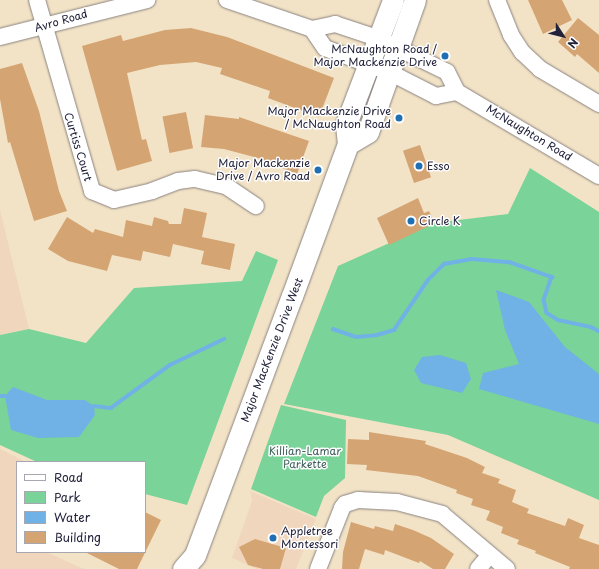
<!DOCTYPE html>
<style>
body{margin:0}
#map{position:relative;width:599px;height:569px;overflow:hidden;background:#f2e3c6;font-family:"Playpen Sans",sans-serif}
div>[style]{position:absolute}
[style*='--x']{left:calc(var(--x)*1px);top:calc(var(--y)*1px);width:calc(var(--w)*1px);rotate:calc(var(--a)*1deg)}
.built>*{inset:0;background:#f0d6bc}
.green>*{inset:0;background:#7ad398}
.water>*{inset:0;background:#70b2e5}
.stream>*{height:3.5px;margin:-1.75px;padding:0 1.75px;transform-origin:1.75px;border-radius:1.75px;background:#70b2e5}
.building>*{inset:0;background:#d5a473;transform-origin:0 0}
.roads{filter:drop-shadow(0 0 1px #8a8280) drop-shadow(0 0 1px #8a8280)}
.minor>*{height:16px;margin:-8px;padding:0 8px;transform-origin:8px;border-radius:8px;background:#fff}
.major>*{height:21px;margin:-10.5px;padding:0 10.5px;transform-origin:10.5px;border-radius:10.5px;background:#fff}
.dots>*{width:11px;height:11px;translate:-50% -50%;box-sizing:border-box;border:2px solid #fff;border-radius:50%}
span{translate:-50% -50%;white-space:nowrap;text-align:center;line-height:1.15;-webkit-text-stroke:3px #fff;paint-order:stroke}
.street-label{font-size:11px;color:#22223b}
.poi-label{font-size:11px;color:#22223b}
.right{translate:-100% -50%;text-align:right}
.left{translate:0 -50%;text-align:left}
.park-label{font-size:11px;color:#41605c}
.legend{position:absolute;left:16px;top:461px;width:130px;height:92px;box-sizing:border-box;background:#fff;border:1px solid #a7a7b1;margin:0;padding:5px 7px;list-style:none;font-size:12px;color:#22223b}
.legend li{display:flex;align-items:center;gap:8px;height:20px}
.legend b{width:20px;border:1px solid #a7a7b1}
.north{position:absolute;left:543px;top:16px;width:40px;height:40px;-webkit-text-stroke:3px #fff;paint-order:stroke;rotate:126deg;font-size:11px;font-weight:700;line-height:16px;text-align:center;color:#22223b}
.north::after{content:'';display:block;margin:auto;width:14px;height:18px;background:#22223b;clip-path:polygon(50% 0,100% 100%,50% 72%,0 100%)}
</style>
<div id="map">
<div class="built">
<i style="clip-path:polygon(0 210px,29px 329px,0 335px)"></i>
<i style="clip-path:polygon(0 449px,26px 462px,17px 462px,17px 552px,46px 552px,84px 569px,0 569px)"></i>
<i style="clip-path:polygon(250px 491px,316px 519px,296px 569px,280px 569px,270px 565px,257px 569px,232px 558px,252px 501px)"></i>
</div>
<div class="green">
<i style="clip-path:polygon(530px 168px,599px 212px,599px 500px,448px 435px,284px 404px,338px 266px,434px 223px,508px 214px)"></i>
<i style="clip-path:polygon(256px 251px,278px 260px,187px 505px,145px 494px,145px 462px,37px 462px,0 445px,0 335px,29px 329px,86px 343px,134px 288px,242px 281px)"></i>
<i style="clip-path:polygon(281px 405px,346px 420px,345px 478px,324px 496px,316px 517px,251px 489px)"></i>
</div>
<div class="water">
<i style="clip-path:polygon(496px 290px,529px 302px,565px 347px,599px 374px,599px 424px,479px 389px,483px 373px,519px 364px,505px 330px)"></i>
<i style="clip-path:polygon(440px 355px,466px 363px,471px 379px,462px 393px,421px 383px,414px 370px,422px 357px)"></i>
<i style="clip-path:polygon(13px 387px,47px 400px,85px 400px,94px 406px,95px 415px,79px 437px,38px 438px,11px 430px,5px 396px)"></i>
</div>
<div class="stream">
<i style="--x:333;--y:329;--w:24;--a:19"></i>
<i style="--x:356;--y:337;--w:21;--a:-5"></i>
<i style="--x:377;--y:335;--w:18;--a:-16"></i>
<i style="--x:394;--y:330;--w:60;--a:-55.8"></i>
<i style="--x:428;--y:280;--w:23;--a:-45"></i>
<i style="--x:444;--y:264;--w:28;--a:-10"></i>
<i style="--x:472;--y:259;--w:37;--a:5"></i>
<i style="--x:509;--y:262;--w:46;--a:19.2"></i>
<i style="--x:552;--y:277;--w:24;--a:109"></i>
<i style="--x:544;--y:300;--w:13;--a:77"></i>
<i style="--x:547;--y:313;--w:13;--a:32"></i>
<i style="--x:558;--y:320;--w:34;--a:12"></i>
<i style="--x:591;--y:327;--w:9;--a:27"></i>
<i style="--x:0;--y:396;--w:5;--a:0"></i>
<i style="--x:94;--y:406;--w:17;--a:7"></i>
<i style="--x:111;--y:408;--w:73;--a:-36.1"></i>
<i style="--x:170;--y:365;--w:60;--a:-25.7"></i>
</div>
<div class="building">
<i style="clip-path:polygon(528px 0,562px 0,572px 20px,543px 34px)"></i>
<i style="clip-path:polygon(578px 18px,599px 35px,599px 73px,577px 54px,575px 57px,558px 42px)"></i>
<i style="clip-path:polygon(191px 28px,227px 37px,334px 78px,319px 117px,268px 98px,270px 91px,220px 74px,222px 68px,196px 62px,160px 65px,127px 73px,142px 140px,146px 139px,152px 161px,117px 171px,82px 46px,121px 35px,123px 41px,165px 30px)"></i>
<i style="clip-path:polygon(22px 63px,39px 111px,59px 191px,67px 211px,34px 221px,10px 142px,8px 143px,0 99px,0 69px)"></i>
<i style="left:186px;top:112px;width:37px;height:24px;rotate:79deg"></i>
<i style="clip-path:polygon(205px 115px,239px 119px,239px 117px,309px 141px,297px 174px,258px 158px,224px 149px,201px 147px)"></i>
<i style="left:420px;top:145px;width:34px;height:18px;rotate:71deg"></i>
<i style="clip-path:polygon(418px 198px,424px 213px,429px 211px,435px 223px,389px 245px,377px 218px)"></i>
<i style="clip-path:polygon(184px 208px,207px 213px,202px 237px,235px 244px,230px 270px,201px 264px,204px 251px,173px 244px,170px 257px,143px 251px,141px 261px,112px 255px,107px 271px,68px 261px,48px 249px,67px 217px,93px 233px,95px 229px,123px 237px,126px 220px,152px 226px,154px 217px,168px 221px,169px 224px,181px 224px)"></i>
<i style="clip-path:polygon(369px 432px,426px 441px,425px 444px,467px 458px,485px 467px,482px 473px,500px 479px,498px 483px,516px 490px,512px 502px,529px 509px,527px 513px,565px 526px,568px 518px,584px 525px,579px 538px,599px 545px,599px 569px,569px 569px,570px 567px,535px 553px,536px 551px,517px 544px,519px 540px,501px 533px,503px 527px,486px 520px,490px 511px,471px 505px,473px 499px,456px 493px,457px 490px,418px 476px,366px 470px,367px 465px,347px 464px,348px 439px,369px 440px)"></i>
<i style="clip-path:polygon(145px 512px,161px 520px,137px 569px,119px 569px,85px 552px,145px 552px)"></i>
<i style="clip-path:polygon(351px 522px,374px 529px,375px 526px,393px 531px,395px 524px,413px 530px,431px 538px,454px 554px,445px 569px,433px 569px,420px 561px,419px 563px,385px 550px,384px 555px,365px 549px,359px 569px,342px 569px,343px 552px)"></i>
<i style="clip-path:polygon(255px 539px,286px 548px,280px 569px,263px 569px,248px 565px,239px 547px)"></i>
</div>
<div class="roads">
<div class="minor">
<i style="--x:37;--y:0;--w:199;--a:73.9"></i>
<i style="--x:92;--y:191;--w:24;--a:22"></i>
<i style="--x:114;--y:200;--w:39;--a:-13"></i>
<i style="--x:152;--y:191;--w:28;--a:-21"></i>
<i style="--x:178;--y:181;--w:17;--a:-7"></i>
<i style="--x:195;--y:179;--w:32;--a:13"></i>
<i style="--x:226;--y:186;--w:36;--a:34"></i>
<i style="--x:227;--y:0;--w:90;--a:18.8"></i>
<i style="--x:312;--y:29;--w:23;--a:56"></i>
<i style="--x:325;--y:48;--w:68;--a:20.6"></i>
<i style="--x:389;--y:72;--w:53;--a:27.1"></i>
<i style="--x:436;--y:96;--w:21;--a:-11"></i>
<i style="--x:497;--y:0;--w:38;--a:68"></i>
<i style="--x:511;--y:35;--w:20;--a:57"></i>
<i style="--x:522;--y:52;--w:25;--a:43"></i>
<i style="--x:540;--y:69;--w:69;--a:30.7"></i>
<i style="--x:312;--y:29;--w:24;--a:-12"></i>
<i style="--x:335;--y:24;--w:44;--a:18.4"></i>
<i style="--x:377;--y:38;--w:78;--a:25.9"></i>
<i style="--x:447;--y:72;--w:22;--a:63"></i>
<i style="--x:457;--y:92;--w:165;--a:30.6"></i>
<i style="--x:0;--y:37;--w:152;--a:-14.1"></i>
<i style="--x:318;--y:569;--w:66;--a:-68.5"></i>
<i style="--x:342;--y:508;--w:5;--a:-53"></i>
<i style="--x:345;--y:504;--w:14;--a:-17"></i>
<i style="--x:358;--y:500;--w:39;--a:3"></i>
<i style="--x:397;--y:502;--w:47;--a:14.9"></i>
<i style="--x:442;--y:514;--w:85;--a:40.2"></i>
<i style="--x:478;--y:569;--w:17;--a:-50"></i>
</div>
<div class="major">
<i style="--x:348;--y:144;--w:23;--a:-31"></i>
<i style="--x:368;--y:132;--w:140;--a:-70.4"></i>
<i style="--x:183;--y:569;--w:18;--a:-49"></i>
<i style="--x:195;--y:555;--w:277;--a:-69.5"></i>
<i style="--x:292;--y:296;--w:162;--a:-69.8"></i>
<i style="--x:348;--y:144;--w:20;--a:-96"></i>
<i style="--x:346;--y:124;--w:133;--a:-69.2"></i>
</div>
</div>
<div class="dots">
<i style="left:445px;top:56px;background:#1f6fb2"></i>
<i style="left:399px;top:118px;background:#1f6fb2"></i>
<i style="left:419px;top:166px;background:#1f6fb2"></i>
<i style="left:318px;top:170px;background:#1f6fb2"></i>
<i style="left:411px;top:221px;background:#1f6fb2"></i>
<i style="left:273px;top:538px;background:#1f6fb2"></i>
</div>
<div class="street-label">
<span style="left:61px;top:21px;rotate:-16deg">Avro Road</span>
<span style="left:529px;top:133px;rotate:31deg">McNaughton Road</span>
<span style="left:78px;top:147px;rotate:73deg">Curtiss Court</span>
<span style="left:272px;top:350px;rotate:-69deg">Major MacKenzie Drive West</span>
</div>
<div class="poi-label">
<span class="right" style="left:437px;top:56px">McNaughton Road /<br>Major Mackenzie Drive</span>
<span class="right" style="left:391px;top:118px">Major Mackenzie Drive<br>/ McNaughton Road</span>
<span class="right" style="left:310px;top:170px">Major Mackenzie<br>Drive / Avro Road</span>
<span class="left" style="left:427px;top:166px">Esso</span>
<span class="left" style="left:419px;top:221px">Circle K</span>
<span class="left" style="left:281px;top:538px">Appletree<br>Montessori</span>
</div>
<div class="park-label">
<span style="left:305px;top:458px">Killian-Lamar<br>Parkette</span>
</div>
<ul class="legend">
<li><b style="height:5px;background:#fff"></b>Road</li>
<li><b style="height:11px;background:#7ad398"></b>Park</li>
<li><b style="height:11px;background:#70b2e5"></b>Water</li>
<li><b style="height:11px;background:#d5a473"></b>Building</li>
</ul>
<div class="north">N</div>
</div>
